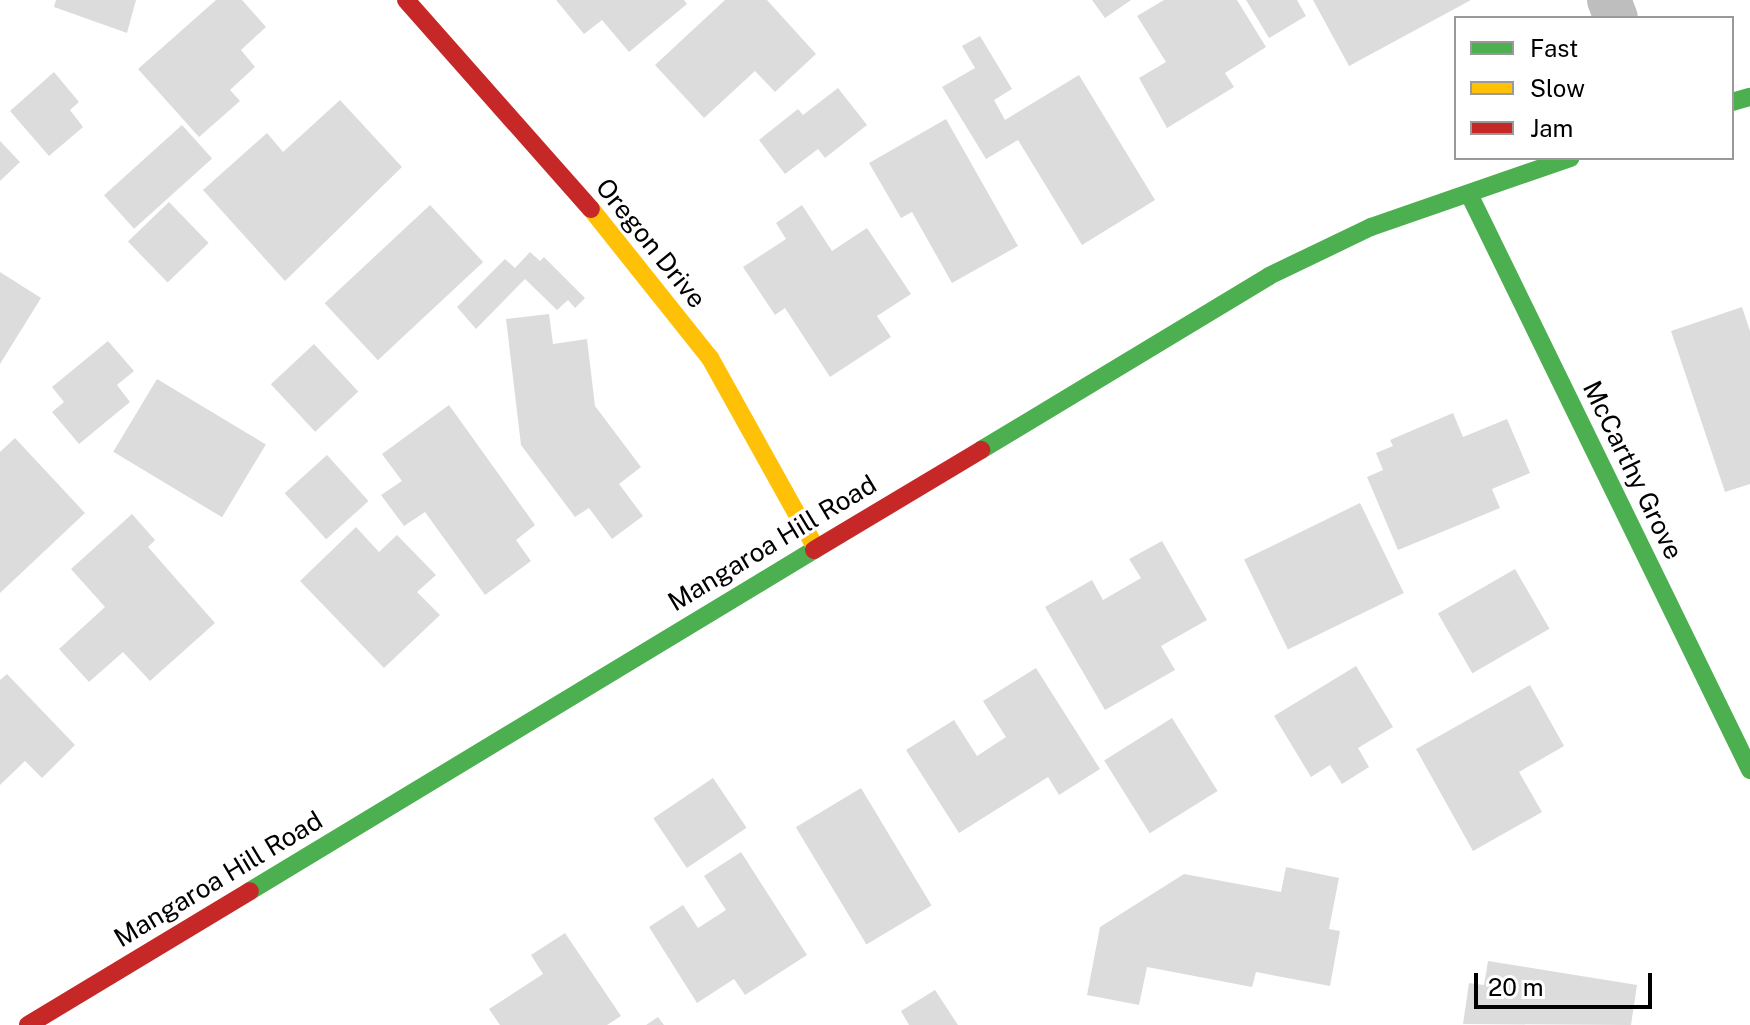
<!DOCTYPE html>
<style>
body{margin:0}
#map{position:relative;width:1750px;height:1025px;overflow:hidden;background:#fff;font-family:"Public Sans",sans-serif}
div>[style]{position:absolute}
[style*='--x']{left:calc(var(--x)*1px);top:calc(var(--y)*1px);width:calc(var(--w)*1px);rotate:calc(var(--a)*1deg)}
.building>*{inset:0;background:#dcdcdc;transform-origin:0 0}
.street>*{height:44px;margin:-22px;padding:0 22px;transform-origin:22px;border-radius:22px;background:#bebebe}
.fast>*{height:18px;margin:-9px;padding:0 9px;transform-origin:9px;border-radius:9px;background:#4caf50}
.slow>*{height:18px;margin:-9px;padding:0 9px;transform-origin:9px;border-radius:9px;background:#ffc107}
.jam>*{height:18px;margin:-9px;padding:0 9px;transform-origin:9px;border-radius:9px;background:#c62828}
span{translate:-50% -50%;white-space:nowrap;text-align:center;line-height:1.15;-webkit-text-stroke:6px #fff;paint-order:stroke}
.street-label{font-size:26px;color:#000}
.legend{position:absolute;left:1454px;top:16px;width:280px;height:144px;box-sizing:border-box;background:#fff;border:2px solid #999;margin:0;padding:10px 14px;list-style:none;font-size:24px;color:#000}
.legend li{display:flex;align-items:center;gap:16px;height:40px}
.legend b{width:40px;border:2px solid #999}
.scale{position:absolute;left:1474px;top:973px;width:178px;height:36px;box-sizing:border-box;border:4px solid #000;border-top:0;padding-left:10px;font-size:24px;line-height:28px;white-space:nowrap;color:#000;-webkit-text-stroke:6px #fff;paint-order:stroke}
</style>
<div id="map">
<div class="building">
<i style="clip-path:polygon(56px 0,136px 0,127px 33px,54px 7px)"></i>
<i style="clip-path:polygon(216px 0,242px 0,266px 27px,241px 50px,255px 67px,230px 90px,240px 101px,199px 137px,138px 69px)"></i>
<i style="clip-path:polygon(556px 0,684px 0,687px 4px,629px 52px,602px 20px,584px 34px)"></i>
<i style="clip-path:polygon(725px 0,767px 0,816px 54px,775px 92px,755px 71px,704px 118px,655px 65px)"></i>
<i style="clip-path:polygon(1092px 0,1131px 0,1105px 18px)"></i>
<i style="clip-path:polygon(1164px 0,1237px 0,1266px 47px,1225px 73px,1234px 87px,1167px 128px,1139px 78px,1166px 62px,1137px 16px)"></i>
<i style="clip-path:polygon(1246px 0,1297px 0,1306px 16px,1269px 38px)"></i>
<i style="clip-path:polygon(1313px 0,1471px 0,1349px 66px)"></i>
<i style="clip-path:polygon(980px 36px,1012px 89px,994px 100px,1005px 120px,1079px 75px,1155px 200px,1082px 245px,1018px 140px,986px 159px,942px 87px,975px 68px,962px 46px)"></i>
<i style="clip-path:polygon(54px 72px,79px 102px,70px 110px,83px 127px,49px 156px,10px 111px)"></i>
<i style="clip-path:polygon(838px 88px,867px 125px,825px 158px,818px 149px,785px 174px,759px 140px,798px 109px,803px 115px)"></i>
<i style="clip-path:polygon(340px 100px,402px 167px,285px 281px,203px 190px,267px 133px,283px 152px)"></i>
<i style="clip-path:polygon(946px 119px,1018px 246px,952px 283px,912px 212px,901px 218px,869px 163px)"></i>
<i style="left:182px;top:125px;width:45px;height:105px;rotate:48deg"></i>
<i style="clip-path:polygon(0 141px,20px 162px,0 181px)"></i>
<i style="left:169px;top:202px;width:57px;height:57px;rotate:46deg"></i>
<i style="left:430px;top:205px;width:78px;height:144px;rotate:47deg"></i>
<i style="clip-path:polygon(802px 205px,832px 251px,867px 228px,911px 294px,877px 316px,891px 337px,830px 377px,785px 308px,775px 315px,743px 267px,786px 239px,776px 223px)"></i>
<i style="clip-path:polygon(530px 252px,540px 261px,544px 257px,585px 298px,575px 308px,568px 300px,557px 310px,525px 279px,476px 329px,457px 307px,505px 259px,515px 268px)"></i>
<i style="clip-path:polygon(0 272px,41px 298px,0 364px)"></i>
<i style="clip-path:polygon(1742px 307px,1750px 331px,1750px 484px,1725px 492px,1671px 331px)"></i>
<i style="clip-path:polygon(549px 314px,553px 344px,587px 339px,595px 406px,641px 467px,619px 484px,643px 516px,612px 539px,589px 508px,575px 517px,521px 445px,506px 319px)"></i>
<i style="clip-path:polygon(108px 341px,134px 371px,117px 385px,130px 402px,79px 444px,52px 412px,64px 402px,52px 387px)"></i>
<i style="left:314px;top:344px;width:65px;height:59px;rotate:47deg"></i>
<i style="left:157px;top:379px;width:127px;height:85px;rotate:31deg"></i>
<i style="clip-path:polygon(449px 405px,535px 525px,516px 540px,531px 561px,485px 595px,425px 512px,404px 526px,381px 495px,402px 481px,382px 454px)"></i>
<i style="clip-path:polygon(1453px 413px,1463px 437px,1507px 419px,1530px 473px,1492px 489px,1500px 508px,1398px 550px,1367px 477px,1383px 470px,1376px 453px,1393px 446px,1390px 440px)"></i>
<i style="clip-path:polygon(15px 438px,85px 513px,0 593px,0 452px)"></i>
<i style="left:327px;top:455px;width:62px;height:57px;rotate:48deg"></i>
<i style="left:1360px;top:503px;width:100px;height:129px;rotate:64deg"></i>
<i style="clip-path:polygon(132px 514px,155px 540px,148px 547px,215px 623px,150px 681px,123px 652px,89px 682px,59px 649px,105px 607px,71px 569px)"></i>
<i style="clip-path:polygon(356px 527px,379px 552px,397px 535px,436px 575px,417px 592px,440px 615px,384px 668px,300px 581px)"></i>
<i style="clip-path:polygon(1162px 541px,1207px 620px,1161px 646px,1175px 670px,1105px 710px,1045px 607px,1092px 580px,1103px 600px,1141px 578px,1129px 559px)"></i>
<i style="left:1515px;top:569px;width:69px;height:89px;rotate:60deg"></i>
<i style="clip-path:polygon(1356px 666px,1393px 727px,1358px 748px,1369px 767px,1342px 784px,1330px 765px,1311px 777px,1274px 716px)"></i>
<i style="clip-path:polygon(1036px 668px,1100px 769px,1059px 795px,1048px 777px,959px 833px,906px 750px,954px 720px,977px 756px,1006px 737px,983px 701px)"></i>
<i style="clip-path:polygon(7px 674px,75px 745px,42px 778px,25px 761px,0 785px,0 680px)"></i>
<i style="clip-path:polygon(1530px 685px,1564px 746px,1519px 772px,1542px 812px,1473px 851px,1416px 749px)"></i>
<i style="left:1172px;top:718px;width:86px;height:80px;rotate:58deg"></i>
<i style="left:713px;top:778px;width:60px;height:72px;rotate:56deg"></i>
<i style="left:861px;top:788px;width:137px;height:76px;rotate:59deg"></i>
<i style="clip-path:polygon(741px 852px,807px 955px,745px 995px,734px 979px,697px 1003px,649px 927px,683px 905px,698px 928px,726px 910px,704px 876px)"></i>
<i style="clip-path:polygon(1286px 867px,1339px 878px,1329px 929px,1340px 931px,1330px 986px,1256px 972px,1252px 987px,1147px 967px,1139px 1005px,1087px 995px,1100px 927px,1184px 874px,1281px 892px)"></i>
<i style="clip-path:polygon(565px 933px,621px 1016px,607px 1025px,500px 1025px,489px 1009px,543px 974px,531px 955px)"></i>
<i style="clip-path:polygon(1488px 961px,1637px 985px,1631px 1025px,1463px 1024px,1469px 983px,1484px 985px)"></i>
<i style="clip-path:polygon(935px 990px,958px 1025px,909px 1025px,901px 1011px)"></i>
<i style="clip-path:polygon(658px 1017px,664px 1025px,646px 1025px)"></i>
</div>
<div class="street">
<i style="--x:1609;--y:0;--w:19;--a:69"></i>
</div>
<div class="fast">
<i style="--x:1732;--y:102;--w:19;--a:-16"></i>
<i style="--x:1469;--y:194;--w:641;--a:63.99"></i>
<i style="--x:981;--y:450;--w:336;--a:-31.1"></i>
<i style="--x:1269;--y:276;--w:113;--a:-25.7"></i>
<i style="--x:1371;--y:227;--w:211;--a:-19.1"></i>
<i style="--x:250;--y:891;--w:659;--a:-31.16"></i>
</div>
<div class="slow">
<i style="--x:591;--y:209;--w:191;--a:51.4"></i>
<i style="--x:710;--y:358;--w:216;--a:60.9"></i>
</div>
<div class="jam">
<i style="--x:406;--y:0;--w:279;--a:48.5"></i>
<i style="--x:814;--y:550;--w:195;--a:-30.9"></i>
<i style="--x:28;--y:1025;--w:259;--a:-31.1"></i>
</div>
<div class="street-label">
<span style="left:651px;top:243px;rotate:51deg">Oregon Drive</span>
<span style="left:1633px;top:470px;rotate:64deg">McCarthy Grove</span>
<span style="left:772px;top:543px;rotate:-31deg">Mangaroa Hill Road</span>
<span style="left:218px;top:879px;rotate:-31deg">Mangaroa Hill Road</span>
</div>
<ul class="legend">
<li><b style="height:10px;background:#4caf50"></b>Fast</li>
<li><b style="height:10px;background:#ffc107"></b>Slow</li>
<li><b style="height:10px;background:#c62828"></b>Jam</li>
</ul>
<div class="scale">20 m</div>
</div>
